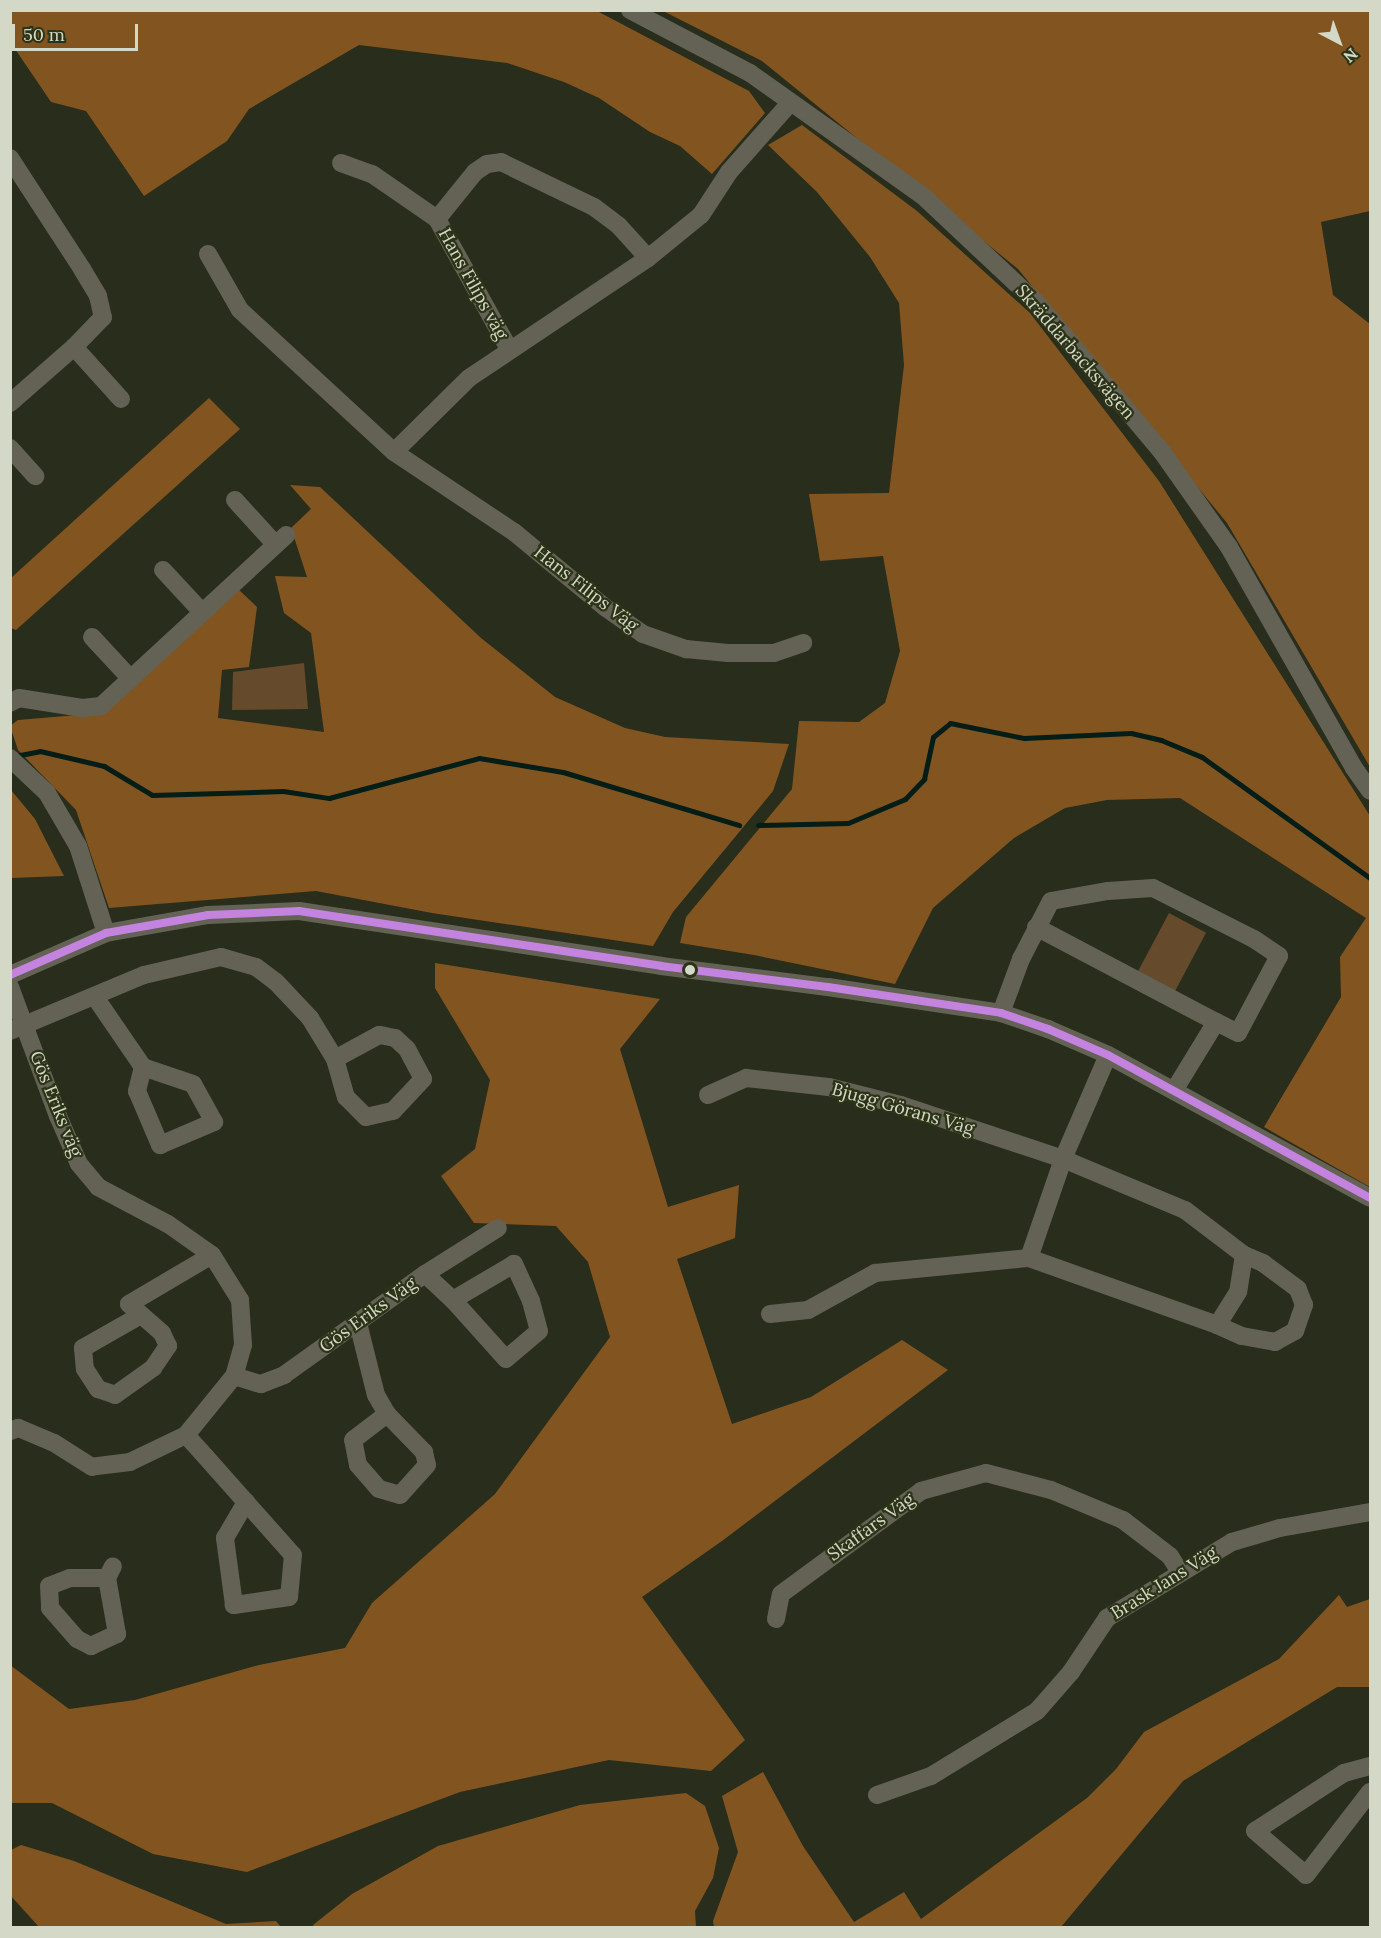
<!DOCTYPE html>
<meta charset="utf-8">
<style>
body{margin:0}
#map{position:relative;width:1381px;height:1938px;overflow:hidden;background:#282d1c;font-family:Lora,serif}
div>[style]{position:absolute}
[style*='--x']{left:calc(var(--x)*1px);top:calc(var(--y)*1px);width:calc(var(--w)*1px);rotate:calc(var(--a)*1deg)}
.green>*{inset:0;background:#664a2c;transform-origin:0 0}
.forest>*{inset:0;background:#825520}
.stream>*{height:5px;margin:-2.5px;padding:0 2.5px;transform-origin:2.5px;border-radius:2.5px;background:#041d16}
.minor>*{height:18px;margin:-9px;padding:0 9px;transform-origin:9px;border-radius:9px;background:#636255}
.bus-1>*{height:8px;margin:-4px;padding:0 4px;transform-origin:4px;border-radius:4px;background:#c483df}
.dots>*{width:16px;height:16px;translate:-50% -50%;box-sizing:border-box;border:3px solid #2c3316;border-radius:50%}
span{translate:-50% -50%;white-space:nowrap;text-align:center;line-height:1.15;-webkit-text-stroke:4.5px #2c3316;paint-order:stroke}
.street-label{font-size:18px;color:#d3d8c7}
.frame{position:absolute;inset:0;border:12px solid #d3d8c7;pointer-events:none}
.north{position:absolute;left:1309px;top:12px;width:60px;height:60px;-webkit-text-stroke:4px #2c3316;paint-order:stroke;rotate:139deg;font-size:16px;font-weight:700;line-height:24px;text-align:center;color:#d3d8c7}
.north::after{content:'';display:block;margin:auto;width:21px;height:27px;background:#d3d8c7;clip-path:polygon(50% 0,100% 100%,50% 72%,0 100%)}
.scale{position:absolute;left:12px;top:24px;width:126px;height:27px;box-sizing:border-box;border:3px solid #d3d8c7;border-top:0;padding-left:8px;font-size:18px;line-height:21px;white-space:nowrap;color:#d3d8c7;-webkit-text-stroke:4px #2c3316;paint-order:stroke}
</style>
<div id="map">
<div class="green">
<i style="clip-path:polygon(304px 663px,308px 709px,232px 710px,233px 672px)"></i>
<i style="left:1169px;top:913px;width:42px;height:72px;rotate:28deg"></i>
</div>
<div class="forest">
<i style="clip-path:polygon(10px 11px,597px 11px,749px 91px,765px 113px,712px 174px,680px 146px,650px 132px,599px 98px,564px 82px,507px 63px,359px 45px,249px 109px,227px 141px,144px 196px,86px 111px,51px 102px,11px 43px)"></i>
<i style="clip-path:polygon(663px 11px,1370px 11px,1370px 211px,1321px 222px,1333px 295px,1370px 324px,1370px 767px,1227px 523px,1018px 269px,762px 61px)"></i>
<i style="clip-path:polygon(802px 125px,917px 211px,1030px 313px,1159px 481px,1370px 816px,1370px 1187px,1264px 1127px,1341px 997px,1340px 957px,1366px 918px,1180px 798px,1107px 800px,1065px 808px,1014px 838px,933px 908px,895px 984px,754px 955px,680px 943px,686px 917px,792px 789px,799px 721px,859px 722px,885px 703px,900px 651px,883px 556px,820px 561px,809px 494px,889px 493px,904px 365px,899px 303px,870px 257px,817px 192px,768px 145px)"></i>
<i style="clip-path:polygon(209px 398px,240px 429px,16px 630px,11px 628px,11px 578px)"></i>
<i style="clip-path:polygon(290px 485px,320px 487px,481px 638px,555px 697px,625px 728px,665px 737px,789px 744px,773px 791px,673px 912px,653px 946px,432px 913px,316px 891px,109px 908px,76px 810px,18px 750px,10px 726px,18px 720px,101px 713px,237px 588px,257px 607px,249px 667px,222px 670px,218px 718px,324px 732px,311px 633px,284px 613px,275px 576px,307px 577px,291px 528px,311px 509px)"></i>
<i style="clip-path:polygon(11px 790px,35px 819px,64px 876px,11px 878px)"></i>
<i style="clip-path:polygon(435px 963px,660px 999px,620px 1049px,668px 1207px,739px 1185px,735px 1238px,677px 1259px,732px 1424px,811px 1397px,902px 1340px,948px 1370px,722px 1541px,642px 1597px,745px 1740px,711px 1771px,609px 1760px,460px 1792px,247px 1872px,153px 1854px,52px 1803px,11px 1803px,10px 1665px,69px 1709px,135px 1700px,259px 1665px,345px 1648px,372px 1603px,495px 1494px,610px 1337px,588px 1262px,556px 1226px,474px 1223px,441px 1176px,475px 1149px,490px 1080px,435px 988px)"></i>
<i style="clip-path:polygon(1339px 1595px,1347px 1607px,1370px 1599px,1370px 1687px,1337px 1687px,1183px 1781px,1061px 1927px,714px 1927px,713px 1921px,738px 1852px,722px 1796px,763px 1772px,803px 1846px,854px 1922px,904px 1892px,921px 1919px,1087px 1798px,1116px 1769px,1144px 1732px,1279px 1659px)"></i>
<i style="clip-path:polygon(686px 1793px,705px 1806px,719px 1848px,713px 1878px,695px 1911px,696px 1927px,315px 1928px,313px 1925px,352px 1894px,438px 1846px,580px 1805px)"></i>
<i style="clip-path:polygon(21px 1845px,74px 1861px,226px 1924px,276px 1921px,281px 1927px,39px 1927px,11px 1896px,11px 1850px)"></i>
</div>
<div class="stream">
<i style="--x:15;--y:756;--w:25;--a:-11"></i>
<i style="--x:40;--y:751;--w:66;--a:13.2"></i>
<i style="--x:104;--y:766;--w:56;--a:31.1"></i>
<i style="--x:152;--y:795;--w:131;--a:-1.7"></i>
<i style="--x:283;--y:791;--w:47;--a:8.7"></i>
<i style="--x:329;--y:798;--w:155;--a:-14.9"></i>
<i style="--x:479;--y:758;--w:85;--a:9.5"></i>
<i style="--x:563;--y:772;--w:184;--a:16.8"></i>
<i style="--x:758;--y:825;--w:90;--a:-1.3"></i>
<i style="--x:848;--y:823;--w:62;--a:-22.8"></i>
<i style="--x:905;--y:799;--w:28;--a:-46"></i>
<i style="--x:924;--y:779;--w:43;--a:-77.9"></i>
<i style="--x:933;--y:737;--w:22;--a:-39"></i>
<i style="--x:950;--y:723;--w:76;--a:11.5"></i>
<i style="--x:1024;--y:738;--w:107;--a:-2.7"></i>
<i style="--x:1131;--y:733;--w:31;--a:13"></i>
<i style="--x:1161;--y:740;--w:44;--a:22.5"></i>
<i style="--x:1202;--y:757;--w:207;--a:35.8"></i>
</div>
<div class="minor">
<i style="--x:630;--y:10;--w:136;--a:27.7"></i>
<i style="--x:750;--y:73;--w:212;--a:35.4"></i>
<i style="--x:923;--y:196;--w:156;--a:43.2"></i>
<i style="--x:1037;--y:303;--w:194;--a:50"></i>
<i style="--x:1162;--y:452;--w:116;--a:54.8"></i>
<i style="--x:1229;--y:547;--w:254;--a:60.5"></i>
<i style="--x:1354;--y:768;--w:28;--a:55"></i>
<i style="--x:10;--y:158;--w:132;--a:57"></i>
<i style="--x:82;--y:269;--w:31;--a:59"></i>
<i style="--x:98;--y:296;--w:22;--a:77"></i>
<i style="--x:103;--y:317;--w:42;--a:134"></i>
<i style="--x:74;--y:347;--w:85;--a:138.8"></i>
<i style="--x:341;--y:163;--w:33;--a:20"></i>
<i style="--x:372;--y:174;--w:79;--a:34.7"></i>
<i style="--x:437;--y:219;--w:60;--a:-51"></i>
<i style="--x:475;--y:172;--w:14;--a:-34"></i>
<i style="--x:487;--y:164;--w:14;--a:-8"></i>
<i style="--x:501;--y:162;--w:103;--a:25.8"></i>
<i style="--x:594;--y:207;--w:31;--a:37"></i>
<i style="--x:619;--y:226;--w:43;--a:47.8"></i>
<i style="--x:437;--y:219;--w:149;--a:61"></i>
<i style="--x:208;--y:254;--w:64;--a:60.3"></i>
<i style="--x:240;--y:310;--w:209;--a:42.7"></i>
<i style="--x:394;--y:452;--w:144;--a:33.7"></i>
<i style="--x:514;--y:532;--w:119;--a:39.6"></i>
<i style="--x:606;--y:608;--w:45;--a:35.1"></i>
<i style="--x:643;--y:634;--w:46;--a:19.2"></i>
<i style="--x:686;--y:649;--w:42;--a:5.4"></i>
<i style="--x:728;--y:653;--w:46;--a:0"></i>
<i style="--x:774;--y:653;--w:31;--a:-19"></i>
<i style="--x:74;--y:347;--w:70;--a:47.9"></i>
<i style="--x:10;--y:448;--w:38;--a:48"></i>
<i style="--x:394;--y:452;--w:105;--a:-44.6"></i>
<i style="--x:469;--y:378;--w:216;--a:-33.8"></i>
<i style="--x:648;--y:258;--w:68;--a:-39.1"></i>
<i style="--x:701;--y:215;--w:51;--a:-56.9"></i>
<i style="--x:729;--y:172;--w:92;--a:-48.5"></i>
<i style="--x:235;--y:500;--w:59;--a:47.7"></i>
<i style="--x:163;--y:570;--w:56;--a:47.2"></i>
<i style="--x:92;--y:637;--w:57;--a:47.1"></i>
<i style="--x:10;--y:703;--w:10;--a:-29"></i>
<i style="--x:19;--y:698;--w:64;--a:9"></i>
<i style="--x:82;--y:708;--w:19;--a:-6"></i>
<i style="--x:101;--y:706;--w:252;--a:-42.7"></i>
<i style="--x:10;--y:758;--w:51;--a:43.4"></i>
<i style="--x:47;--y:793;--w:61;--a:59.7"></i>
<i style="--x:78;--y:846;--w:91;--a:72.2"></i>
<i style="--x:1036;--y:927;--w:204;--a:27.8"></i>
<i style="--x:10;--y:975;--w:105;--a:-23.6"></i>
<i style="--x:106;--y:933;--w:104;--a:-10"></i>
<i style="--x:208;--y:915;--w:91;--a:-2.5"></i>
<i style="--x:299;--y:911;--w:366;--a:8.6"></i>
<i style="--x:661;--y:966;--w:168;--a:7.2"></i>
<i style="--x:828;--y:987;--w:175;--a:8.5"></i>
<i style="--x:1001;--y:1013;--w:50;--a:18.8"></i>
<i style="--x:1048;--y:1029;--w:65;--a:23.4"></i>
<i style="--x:1108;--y:1055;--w:298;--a:28.6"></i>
<i style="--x:10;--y:987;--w:138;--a:69.6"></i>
<i style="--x:58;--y:1116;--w:52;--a:66.4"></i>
<i style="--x:79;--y:1164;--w:30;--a:50"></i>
<i style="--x:98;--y:1187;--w:79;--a:27.9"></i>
<i style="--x:168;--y:1224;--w:54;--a:35.2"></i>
<i style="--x:212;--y:1255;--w:53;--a:58.1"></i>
<i style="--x:240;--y:1300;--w:45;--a:86.2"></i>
<i style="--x:243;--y:1345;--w:32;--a:106"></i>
<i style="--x:234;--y:1376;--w:76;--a:129.1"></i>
<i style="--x:186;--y:1435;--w:62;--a:154.3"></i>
<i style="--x:130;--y:1462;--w:38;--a:173"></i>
<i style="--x:92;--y:1467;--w:45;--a:-147.7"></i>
<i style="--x:54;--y:1443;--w:39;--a:-157"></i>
<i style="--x:18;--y:1428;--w:9;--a:159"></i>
<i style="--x:95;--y:997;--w:85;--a:55.6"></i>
<i style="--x:143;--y:1067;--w:25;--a:104"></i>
<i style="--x:137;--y:1091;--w:59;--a:66.9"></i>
<i style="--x:160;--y:1145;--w:59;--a:-23.1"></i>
<i style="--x:214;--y:1122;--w:43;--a:-118.9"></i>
<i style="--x:193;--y:1084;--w:53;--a:-161.2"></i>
<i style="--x:1001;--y:1013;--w:58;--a:-69.7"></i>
<i style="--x:1021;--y:959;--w:65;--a:-62.7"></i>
<i style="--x:1051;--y:901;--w:58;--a:-10"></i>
<i style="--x:1108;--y:891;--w:45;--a:-3.8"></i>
<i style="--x:1153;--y:888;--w:113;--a:26.8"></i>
<i style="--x:1254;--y:939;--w:30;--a:34"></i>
<i style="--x:1279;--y:956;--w:87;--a:118"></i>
<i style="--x:1238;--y:1033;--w:25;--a:-153"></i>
<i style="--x:1216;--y:1022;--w:79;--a:121.5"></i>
<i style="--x:10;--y:1031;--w:145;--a:-22.7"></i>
<i style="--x:144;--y:975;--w:79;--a:-13.2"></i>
<i style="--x:221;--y:957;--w:36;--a:16"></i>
<i style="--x:256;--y:967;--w:25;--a:37"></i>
<i style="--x:276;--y:982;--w:50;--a:46.6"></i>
<i style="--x:310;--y:1018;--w:48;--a:58.6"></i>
<i style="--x:335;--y:1059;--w:40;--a:74"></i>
<i style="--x:346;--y:1097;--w:28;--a:45"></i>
<i style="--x:366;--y:1117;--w:28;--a:-13"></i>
<i style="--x:393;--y:1111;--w:44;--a:-46.8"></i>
<i style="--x:423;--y:1079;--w:34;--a:-118"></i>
<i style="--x:407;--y:1049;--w:16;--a:-137"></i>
<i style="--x:395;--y:1038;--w:16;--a:-169"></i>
<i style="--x:379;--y:1035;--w:50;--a:151.4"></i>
<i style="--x:708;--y:1095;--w:42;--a:-24.1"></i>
<i style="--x:746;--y:1078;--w:83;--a:6.2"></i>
<i style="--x:829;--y:1087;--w:74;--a:14"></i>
<i style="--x:901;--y:1105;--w:171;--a:18.4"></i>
<i style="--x:1063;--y:1159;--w:132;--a:22.7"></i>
<i style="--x:1185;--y:1210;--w:74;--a:37.3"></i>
<i style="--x:1244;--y:1255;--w:37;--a:99"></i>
<i style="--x:1238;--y:1292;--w:39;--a:122"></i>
<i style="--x:1217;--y:1325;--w:27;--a:24"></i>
<i style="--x:1242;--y:1336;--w:34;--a:10"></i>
<i style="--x:1275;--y:1342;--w:23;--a:-29"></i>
<i style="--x:1295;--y:1331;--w:28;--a:-71"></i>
<i style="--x:1304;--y:1305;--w:17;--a:-111"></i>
<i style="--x:1298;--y:1289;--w:44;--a:-143.4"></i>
<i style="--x:1263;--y:1263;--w:21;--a:-157"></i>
<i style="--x:1029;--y:1258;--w:105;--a:-71"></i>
<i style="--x:1063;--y:1159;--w:113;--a:-66.6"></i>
<i style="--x:425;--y:1274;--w:38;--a:43"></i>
<i style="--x:453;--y:1300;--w:79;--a:48.1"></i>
<i style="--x:506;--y:1359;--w:43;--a:-40.3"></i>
<i style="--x:539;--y:1331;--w:31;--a:-105"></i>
<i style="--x:531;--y:1301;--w:41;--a:-114.7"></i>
<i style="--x:514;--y:1264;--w:71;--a:149.5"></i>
<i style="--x:770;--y:1314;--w:38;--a:-6"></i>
<i style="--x:808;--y:1310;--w:77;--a:-28.9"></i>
<i style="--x:875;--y:1273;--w:155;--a:-5.6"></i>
<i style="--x:1029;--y:1258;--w:200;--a:19.6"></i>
<i style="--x:141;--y:1315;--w:67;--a:150.4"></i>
<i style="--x:83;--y:1348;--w:21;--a:85"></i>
<i style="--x:85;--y:1369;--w:24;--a:57"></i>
<i style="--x:98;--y:1389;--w:18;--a:19"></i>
<i style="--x:115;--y:1395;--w:47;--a:-35.4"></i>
<i style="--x:153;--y:1368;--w:27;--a:-56"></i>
<i style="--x:168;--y:1346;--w:14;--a:-115"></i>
<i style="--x:162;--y:1333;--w:44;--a:-138.7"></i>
<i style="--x:129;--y:1304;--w:96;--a:-30.6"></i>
<i style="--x:358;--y:1323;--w:74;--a:76"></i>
<i style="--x:376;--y:1395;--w:22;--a:60"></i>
<i style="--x:387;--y:1414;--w:53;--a:45.8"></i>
<i style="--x:424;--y:1452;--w:13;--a:77"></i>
<i style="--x:427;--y:1465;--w:40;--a:132"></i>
<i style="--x:400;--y:1495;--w:22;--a:-164"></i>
<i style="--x:379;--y:1489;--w:32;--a:-131"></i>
<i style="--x:358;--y:1465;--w:25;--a:-101"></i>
<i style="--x:353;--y:1440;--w:43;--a:-37.4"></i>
<i style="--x:234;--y:1376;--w:28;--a:17"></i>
<i style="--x:261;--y:1384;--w:25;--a:-21"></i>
<i style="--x:284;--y:1375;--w:173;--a:-35.6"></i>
<i style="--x:425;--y:1274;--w:86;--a:-32.2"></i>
<i style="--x:186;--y:1435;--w:28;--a:48"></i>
<i style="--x:205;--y:1456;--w:132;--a:48.4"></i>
<i style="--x:293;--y:1555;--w:42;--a:95.4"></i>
<i style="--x:289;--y:1597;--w:56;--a:171.7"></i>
<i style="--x:234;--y:1605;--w:68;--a:-97.7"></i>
<i style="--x:225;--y:1538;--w:42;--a:-59.7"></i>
<i style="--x:107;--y:1578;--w:37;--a:180"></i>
<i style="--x:70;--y:1578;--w:22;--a:159"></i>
<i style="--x:49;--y:1586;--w:22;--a:87"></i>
<i style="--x:50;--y:1608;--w:41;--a:48.9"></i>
<i style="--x:77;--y:1639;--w:16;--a:27"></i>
<i style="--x:91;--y:1646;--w:29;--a:-25"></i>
<i style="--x:117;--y:1634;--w:57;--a:-100.1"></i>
<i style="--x:107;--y:1578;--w:13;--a:-63"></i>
<i style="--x:776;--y:1619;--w:25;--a:-79"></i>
<i style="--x:781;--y:1594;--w:174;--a:-36.3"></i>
<i style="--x:921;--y:1491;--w:67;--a:-15.5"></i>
<i style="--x:986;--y:1473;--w:67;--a:14.7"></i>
<i style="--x:1051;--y:1490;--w:78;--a:22.6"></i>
<i style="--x:1123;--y:1520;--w:59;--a:37.5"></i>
<i style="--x:1170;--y:1556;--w:19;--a:58"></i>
<i style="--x:1370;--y:1766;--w:27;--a:165"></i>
<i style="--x:1344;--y:1773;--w:106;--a:146.9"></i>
<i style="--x:1255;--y:1831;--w:67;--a:40.8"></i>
<i style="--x:1306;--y:1875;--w:105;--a:-52.4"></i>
<i style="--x:877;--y:1795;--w:57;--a:-19.4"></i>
<i style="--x:931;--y:1776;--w:124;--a:-31.5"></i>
<i style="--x:1037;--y:1711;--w:52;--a:-48.9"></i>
<i style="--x:1071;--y:1672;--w:65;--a:-56.3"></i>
<i style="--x:1107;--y:1618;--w:146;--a:-31.3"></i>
<i style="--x:1232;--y:1542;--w:50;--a:-16.3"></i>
<i style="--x:1280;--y:1528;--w:91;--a:-10.1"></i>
</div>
<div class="bus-1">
<i style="--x:10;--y:975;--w:105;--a:-23.6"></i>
<i style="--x:106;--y:933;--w:104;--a:-10"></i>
<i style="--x:208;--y:915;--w:91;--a:-2.5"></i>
<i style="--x:299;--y:911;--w:366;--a:8.6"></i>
<i style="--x:661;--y:966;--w:168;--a:7.2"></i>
<i style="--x:828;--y:987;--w:175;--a:8.5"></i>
<i style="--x:1001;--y:1013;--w:50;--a:18.8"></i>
<i style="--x:1048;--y:1029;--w:65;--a:23.4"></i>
<i style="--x:1108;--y:1055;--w:298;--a:28.6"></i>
</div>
<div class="dots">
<i style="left:690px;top:970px;background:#d3d8c7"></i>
</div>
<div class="street-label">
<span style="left:473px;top:284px;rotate:61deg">Hans Filips väg</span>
<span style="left:1075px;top:352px;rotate:49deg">Skräddarbacksvägen</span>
<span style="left:586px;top:589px;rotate:38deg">Hans Filips Väg</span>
<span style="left:56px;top:1104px;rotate:68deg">Gös Eriks väg</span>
<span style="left:903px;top:1109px;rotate:16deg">Bjugg Görans Väg</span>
<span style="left:368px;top:1315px;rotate:-36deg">Gös Eriks Väg</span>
<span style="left:871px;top:1527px;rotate:-36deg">Skaffars Väg</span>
<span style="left:1164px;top:1583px;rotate:-32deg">Brask Jans Väg</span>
</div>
<div class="frame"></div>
<div class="north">N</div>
<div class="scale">50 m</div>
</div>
